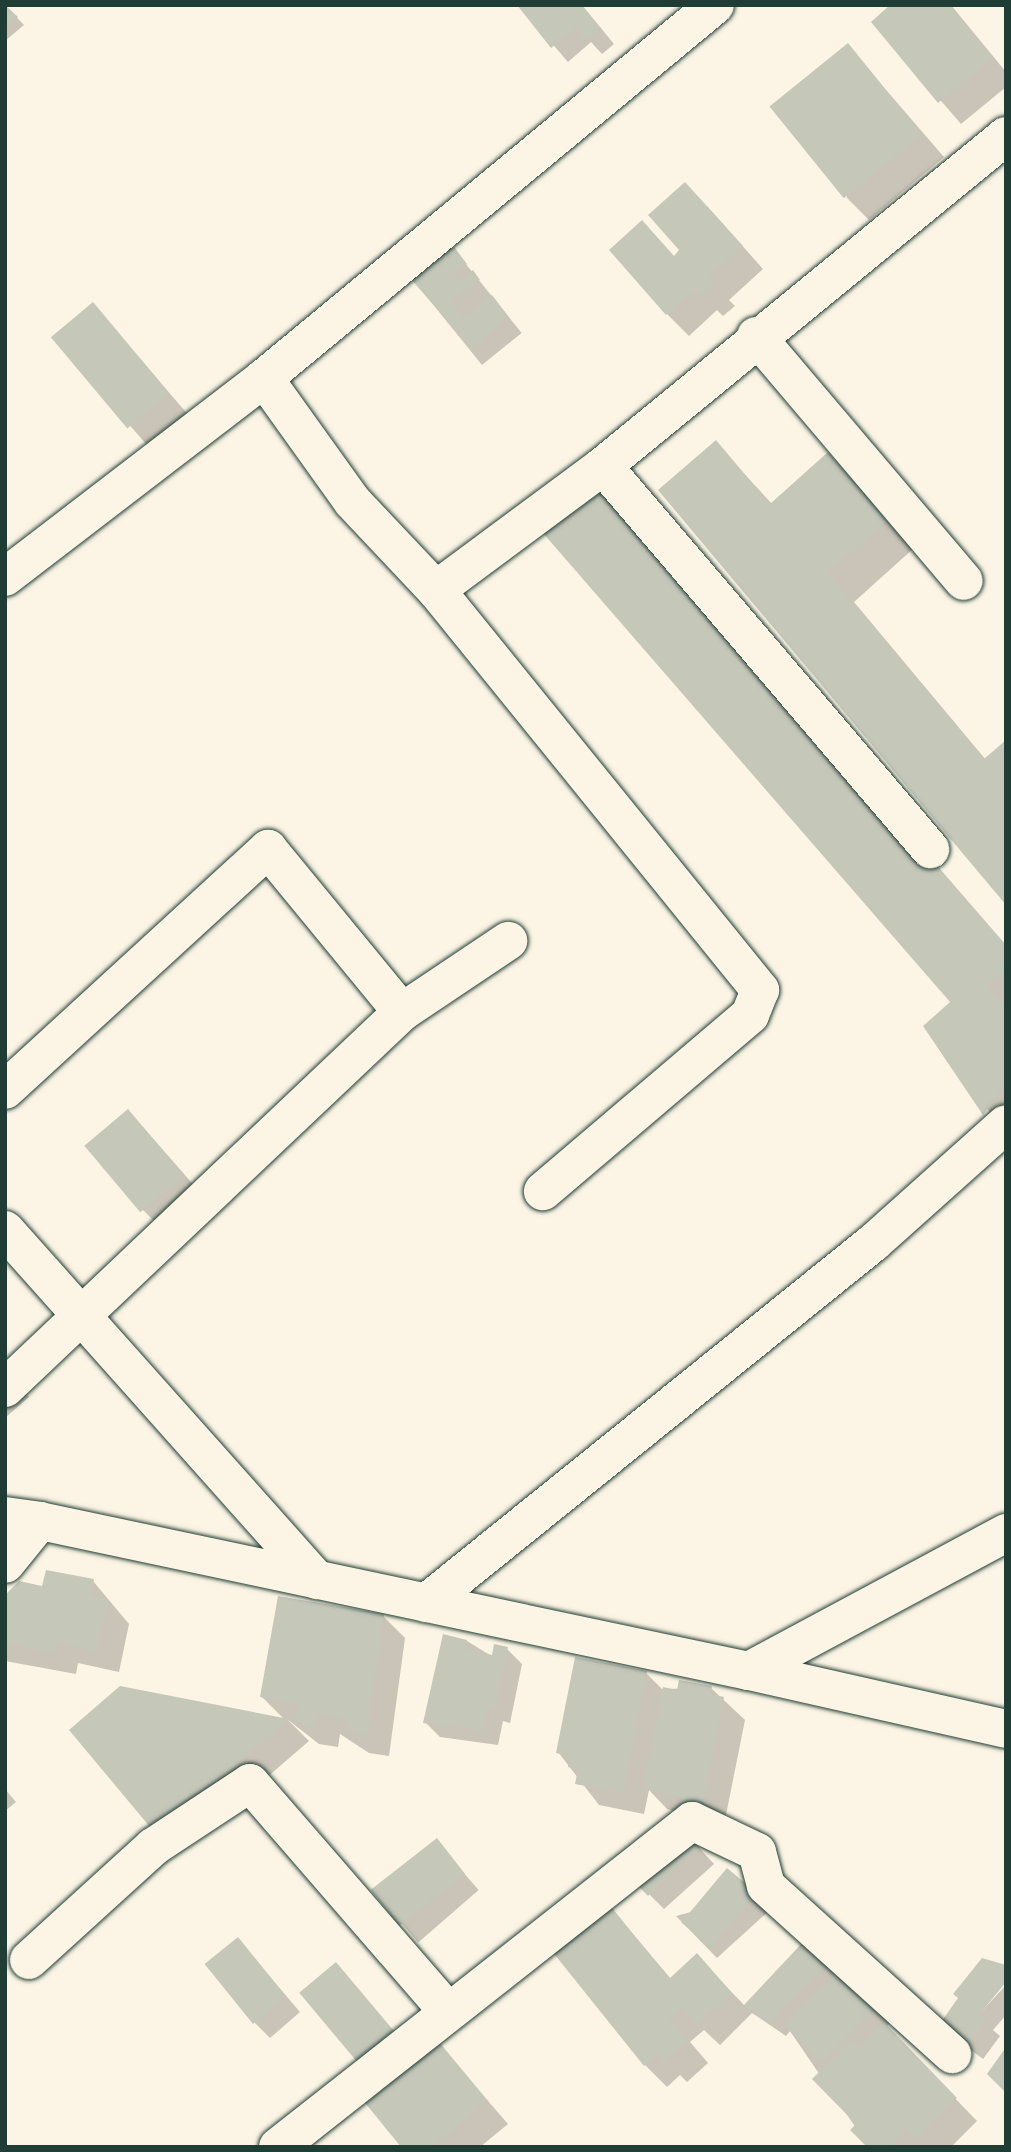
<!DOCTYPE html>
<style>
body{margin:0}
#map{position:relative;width:1011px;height:2152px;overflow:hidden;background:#fcf5e5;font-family:Caveat,sans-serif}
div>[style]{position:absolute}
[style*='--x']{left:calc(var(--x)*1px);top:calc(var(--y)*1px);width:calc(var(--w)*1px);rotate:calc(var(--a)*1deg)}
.shadow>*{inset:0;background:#0003;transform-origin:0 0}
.building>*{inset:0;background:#c5c7b9;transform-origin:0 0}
.roads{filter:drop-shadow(0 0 2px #1f3d34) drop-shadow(0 0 2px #1f3d34)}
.minor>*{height:38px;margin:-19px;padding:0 19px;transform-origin:19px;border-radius:19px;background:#fcf5e5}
span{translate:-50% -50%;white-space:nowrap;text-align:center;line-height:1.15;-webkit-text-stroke:5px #fcf5e5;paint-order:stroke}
.frame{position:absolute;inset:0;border:7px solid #1f3d34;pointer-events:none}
</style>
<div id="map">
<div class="shadow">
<i style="clip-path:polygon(5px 5px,24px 25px,5px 41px)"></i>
<i style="clip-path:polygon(519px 5px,582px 5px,614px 44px,602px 54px,591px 42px,568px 62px)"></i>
<i style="clip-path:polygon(893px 5px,951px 5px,1006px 72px,1006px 87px,961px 124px,873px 22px)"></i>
<i style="clip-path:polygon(848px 46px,944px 157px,869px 220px,847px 198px)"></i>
<i style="clip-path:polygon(707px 206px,763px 269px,729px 300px,735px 306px,723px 316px,717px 310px,689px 336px,667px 314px,675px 257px)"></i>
<i style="left:448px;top:242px;width:117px;height:51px;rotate:51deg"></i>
<i style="left:92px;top:304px;width:150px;height:51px;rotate:49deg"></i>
<i style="clip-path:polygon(716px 443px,772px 504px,828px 455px,914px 548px,854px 602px,986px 760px,1006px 902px)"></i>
<i style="clip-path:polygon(623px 504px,1006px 945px,1006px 1134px,925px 1026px,953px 1002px)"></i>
<i style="clip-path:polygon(143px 1127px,198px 1190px,154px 1221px,139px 1206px)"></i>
<i style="clip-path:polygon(5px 1370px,29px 1397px,5px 1418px)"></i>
<i style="clip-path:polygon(93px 1581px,129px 1624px,119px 1672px,78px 1663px,76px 1674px,5px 1661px,5px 1600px)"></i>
<i style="clip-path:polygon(383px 1616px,405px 1638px,389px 1756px,369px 1753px,340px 1734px,338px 1747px,319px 1744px,287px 1719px,309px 1741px,178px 1854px,156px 1832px,285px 1720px,262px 1697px)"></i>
<i style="clip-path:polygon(467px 1641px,493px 1657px,507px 1649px,522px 1664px,510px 1723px,503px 1721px,498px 1745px,440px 1737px,425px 1722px)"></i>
<i style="clip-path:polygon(646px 1673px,662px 1689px,711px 1688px,745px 1720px,724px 1825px,667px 1809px,649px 1790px,644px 1814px,599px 1805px,558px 1752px)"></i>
<i style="clip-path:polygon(5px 1789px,16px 1802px,5px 1811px)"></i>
<i style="clip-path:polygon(691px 1839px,714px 1864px,664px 1909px,649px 1894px)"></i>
<i style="left:436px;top:1841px;width:65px;height:80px;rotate:49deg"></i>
<i style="clip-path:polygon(597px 1891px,671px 1979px,697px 1956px,745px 2006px,806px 1942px,893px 2020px,886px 2027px,977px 2121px,951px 2147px,869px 2147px,790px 2031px,786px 2036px,752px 2013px,720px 2045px,704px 2030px,690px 2042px,708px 2063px,687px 2082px,680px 2075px,667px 2087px,645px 2065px)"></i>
<i style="clip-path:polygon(756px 1894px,771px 1909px,717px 1958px,676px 1916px)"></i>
<i style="clip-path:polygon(238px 1940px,300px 2012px,270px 2038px,255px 2023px)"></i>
<i style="clip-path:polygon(336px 1964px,410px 2050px,430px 2034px,508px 2124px,480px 2147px,403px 2147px)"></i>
<i style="clip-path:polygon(1006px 1985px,1006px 2015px,993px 2030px,1000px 2036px,983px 2059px,956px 2039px)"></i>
</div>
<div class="building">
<i style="clip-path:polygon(5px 5px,18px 17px,5px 28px)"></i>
<i style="clip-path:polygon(517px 5px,581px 5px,600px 28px,586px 40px,576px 28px,551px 48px)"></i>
<i style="clip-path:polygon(890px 5px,949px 5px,992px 58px,938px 103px,871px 22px)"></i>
<i style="left:848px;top:43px;width:118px;height:101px;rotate:51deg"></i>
<i style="clip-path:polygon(685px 182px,743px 246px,709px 277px,714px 283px,700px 295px,694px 290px,666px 315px,609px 250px,642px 220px,674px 256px,679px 250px,648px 215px)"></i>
<i style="clip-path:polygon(448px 239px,467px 264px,454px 274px,459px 281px,473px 270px,480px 280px,451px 301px,463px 317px,492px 295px,508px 316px,472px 349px,410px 278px)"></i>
<i style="left:93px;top:302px;width:119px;height:55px;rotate:50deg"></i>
<i style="clip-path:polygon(716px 440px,770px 504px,828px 452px,888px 520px,828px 573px,984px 759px,1006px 740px,1006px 905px,658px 490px)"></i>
<i style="clip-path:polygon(595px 474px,1006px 947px,1006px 968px,986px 986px,1006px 1008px,1006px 1083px,983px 1115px,923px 1026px,950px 1002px,536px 525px)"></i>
<i style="left:128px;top:1109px;width:87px;height:57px;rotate:50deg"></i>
<i style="clip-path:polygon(46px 1570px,94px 1579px,91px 1596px,108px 1600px,97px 1651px,56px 1642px,54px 1653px,5px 1644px,5px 1595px,19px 1581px,42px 1586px)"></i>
<i style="clip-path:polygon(278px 1596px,384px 1614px,367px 1735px,345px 1731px,348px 1718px,319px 1713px,316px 1726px,295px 1723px,298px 1704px,260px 1697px)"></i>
<i style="clip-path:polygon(443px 1634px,467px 1640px,465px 1649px,492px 1655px,494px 1644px,508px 1647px,495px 1709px,488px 1707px,483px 1731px,423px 1723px)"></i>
<i style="clip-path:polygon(575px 1657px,647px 1671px,623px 1793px,575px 1784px,578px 1769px,568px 1767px,570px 1756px,556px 1753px)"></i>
<i style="clip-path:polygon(679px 1680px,712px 1686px,710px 1694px,724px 1697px,703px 1804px,643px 1787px,663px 1687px,677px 1690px)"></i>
<i style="clip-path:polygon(120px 1686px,289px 1719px,155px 1833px,69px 1730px)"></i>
<i style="left:676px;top:1822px;width:35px;height:71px;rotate:47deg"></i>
<i style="left:437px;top:1838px;width:46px;height:84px;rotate:52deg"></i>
<i style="left:727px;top:1868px;width:39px;height:71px;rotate:40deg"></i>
<i style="clip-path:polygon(597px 1889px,669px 1979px,697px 1953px,732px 1993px,696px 2025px,682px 2008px,669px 2019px,688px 2041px,664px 2062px,658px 2054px,644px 2066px,539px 1935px)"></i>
<i style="left:238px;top:1937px;width:77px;height:43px;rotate:51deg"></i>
<i style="clip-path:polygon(805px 1940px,832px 1959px,770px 2022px,743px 2006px)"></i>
<i style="clip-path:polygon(982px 1958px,1006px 1965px,1006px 1982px,979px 2015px,986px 2020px,967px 2045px,939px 2025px,958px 1998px,953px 1994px)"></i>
<i style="left:336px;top:1962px;width:93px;height:48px;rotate:50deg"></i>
<i style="left:843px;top:1967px;width:52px;height:83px;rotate:45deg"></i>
<i style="clip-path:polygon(884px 2022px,957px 2098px,915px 2139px,906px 2129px,890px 2147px,867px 2147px,850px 2130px,856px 2124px,812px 2079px,852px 2040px,859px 2048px)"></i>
<i style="clip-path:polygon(430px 2031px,488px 2101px,431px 2147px,401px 2147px,357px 2093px)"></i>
<i style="clip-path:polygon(1006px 2047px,1006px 2093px,987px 2074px)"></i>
</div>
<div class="roads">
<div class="minor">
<i style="--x:756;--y:336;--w:321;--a:49.7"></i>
<i style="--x:264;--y:378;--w:151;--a:54.4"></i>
<i style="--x:352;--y:501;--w:122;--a:46.7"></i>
<i style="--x:436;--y:590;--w:515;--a:50.99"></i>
<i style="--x:760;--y:990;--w:27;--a:112"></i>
<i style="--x:750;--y:1015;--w:272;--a:139.6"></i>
<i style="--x:603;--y:466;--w:504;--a:49.51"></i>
<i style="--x:5;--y:577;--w:327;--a:-37.5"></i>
<i style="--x:264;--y:378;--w:585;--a:-39.59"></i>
<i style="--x:436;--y:590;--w:208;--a:-36.6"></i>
<i style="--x:603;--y:466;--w:521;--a:-39.31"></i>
<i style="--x:402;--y:1012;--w:128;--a:-33.8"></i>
<i style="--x:5;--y:1090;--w:357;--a:-42.5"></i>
<i style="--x:268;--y:849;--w:211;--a:50.6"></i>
<i style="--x:402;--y:1012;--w:547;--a:136.56"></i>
<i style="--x:5;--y:1230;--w:469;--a:48.3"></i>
<i style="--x:5;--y:1516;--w:35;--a:8"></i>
<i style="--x:40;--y:1521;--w:55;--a:129.1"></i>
<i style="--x:40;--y:1521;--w:725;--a:11.95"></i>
<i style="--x:1006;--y:1533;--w:292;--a:151.8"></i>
<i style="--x:749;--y:1671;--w:263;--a:12.7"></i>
<i style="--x:426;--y:1603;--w:574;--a:-38.85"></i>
<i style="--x:873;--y:1243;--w:178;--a:-41.8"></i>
<i style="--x:29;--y:1960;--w:168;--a:-42.3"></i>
<i style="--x:153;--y:1847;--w:116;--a:-33.4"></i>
<i style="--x:250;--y:1783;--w:299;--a:49.1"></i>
<i style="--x:278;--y:2147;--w:527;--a:-38.22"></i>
<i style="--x:692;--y:1821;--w:72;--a:25.5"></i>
<i style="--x:757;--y:1852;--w:35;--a:75"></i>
<i style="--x:766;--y:1886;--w:251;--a:42.1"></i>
</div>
</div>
<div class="frame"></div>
</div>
